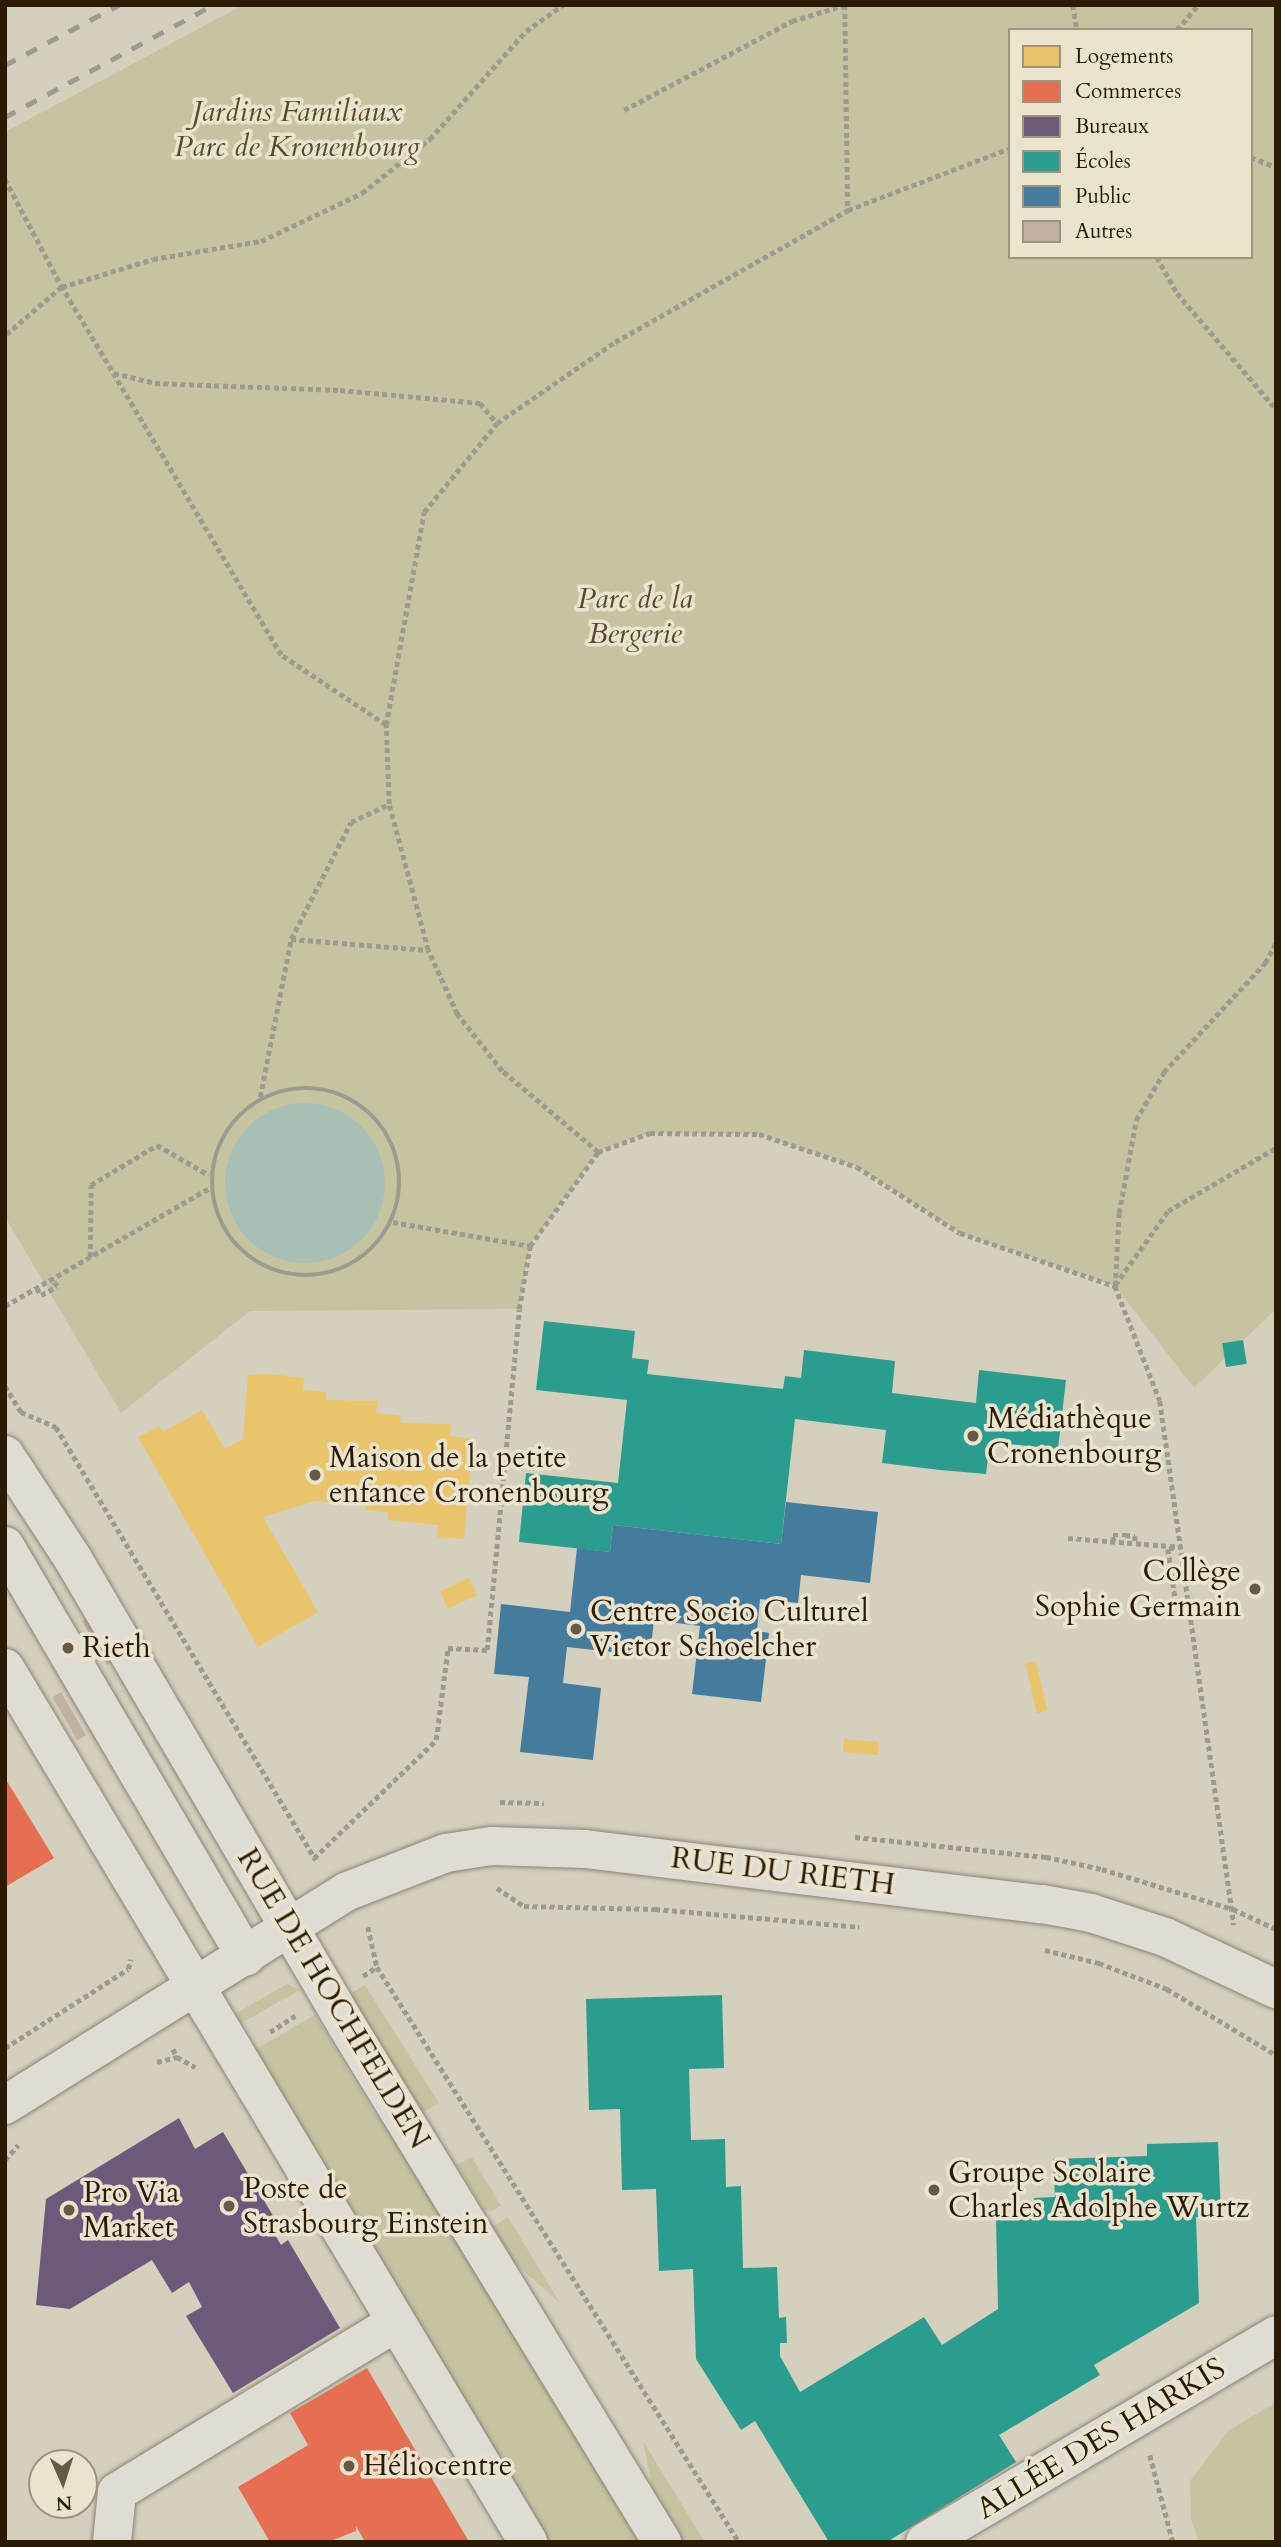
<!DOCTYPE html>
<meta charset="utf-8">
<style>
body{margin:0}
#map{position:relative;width:1281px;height:2547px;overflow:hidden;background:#d5d0be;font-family:Cardo,serif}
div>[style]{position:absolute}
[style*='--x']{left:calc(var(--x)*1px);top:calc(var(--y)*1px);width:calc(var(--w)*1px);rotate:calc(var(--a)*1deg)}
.green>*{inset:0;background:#c6c4a0}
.water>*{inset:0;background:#a8bfb6}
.round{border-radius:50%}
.homes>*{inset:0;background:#e9c46a;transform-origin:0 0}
.shops>*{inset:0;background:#e76f51}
.offices>*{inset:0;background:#6d597a}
.schools>*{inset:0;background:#2a9d8f;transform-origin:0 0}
.public>*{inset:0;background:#457b9d}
.building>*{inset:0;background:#c0b1a4;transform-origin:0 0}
.path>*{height:4.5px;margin-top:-2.25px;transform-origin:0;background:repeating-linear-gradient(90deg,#9d9a90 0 5px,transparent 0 8.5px)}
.path>.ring{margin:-2.25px;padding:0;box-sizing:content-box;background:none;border:4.5px solid #9d9a90;border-radius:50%}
.roads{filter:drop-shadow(0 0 2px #8a8477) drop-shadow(0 0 2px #8a8477)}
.minor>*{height:38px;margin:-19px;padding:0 19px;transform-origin:19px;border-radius:19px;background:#dfddd3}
.rail>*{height:5px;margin-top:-2.5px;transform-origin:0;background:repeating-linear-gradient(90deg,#9d9a90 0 12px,transparent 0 24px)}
.dots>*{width:19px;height:19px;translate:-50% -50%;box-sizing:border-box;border:4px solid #eae4ce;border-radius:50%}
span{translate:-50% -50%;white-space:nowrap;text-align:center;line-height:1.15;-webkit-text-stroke:7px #eae4ce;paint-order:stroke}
.park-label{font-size:30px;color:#574b2b;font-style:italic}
.poi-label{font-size:30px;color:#2c1b04}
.left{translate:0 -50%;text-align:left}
.right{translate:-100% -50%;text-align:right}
.street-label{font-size:30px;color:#2c1b04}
.frame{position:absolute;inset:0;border:7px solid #2c1b04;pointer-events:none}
.legend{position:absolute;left:1008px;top:28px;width:245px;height:231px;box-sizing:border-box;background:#eae4ce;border:2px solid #9e947d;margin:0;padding:9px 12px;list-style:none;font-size:21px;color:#2c1b04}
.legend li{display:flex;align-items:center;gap:14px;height:35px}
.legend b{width:35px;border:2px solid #9e947d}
.north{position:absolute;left:28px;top:2449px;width:70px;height:70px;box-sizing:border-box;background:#eae4ce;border:2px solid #9e947d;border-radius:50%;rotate:177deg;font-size:19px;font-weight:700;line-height:28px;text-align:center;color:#2c1b04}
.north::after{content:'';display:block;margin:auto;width:24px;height:32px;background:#675a45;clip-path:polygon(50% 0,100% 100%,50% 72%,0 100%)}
</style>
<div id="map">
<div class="green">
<i style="clip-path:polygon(evenodd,243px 5px,1276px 5px,1276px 1309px,1194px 1388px,1115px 1286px,960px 1233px,857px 1167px,759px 1134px,650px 1133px,598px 1152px,530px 1246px,519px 1309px,250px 1311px,121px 1413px,5px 1217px,5px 132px,243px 5px,1010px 30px,1251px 30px,1251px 257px,1010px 257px,1010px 30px)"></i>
<i style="clip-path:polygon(287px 1984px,300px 1990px,233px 2028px,233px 2015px)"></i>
<i style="clip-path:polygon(365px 1985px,439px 2103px,417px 2116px,350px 1994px)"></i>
<i style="clip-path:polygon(315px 2015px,374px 2113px,423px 2175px,647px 2542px,543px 2542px,249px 2053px)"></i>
<i style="clip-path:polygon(472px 2157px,501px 2206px,492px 2211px,484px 2210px,457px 2165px)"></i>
<i style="clip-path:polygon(508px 2217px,560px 2303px,497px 2248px,486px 2231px)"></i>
<i style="clip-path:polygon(1276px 2402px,1276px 2542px,1199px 2542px,1191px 2519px,1190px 2481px,1228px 2431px)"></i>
<i style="clip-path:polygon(643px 2441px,705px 2542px,674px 2542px,658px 2518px)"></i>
</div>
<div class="water">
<i class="round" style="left:225px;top:1103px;width:160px;height:160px"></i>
</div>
<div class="homes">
<i style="clip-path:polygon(270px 1374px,304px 1378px,303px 1390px,326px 1392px,326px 1400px,378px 1401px,376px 1413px,401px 1416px,400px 1423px,451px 1424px,450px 1436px,473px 1439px,464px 1539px,437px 1537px,438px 1525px,388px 1520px,388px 1512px,365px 1510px,366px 1506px,316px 1501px,263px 1517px,318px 1612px,258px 1647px,138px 1437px,159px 1426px,163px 1432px,202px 1410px,225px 1449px,243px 1439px,248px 1375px)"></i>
<i style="left:469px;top:1578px;width:19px;height:32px;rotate:65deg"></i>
<i style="left:1036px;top:1661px;width:51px;height:11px;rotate:77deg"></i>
<i style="left:844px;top:1739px;width:35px;height:13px;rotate:5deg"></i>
</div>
<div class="shops">
<i style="clip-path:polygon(5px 1778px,54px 1858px,5px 1887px)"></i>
<i style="clip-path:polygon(367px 2368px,468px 2540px,466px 2542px,365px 2542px,356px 2526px,356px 2531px,328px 2542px,270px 2542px,238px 2487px,308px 2445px,290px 2413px)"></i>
</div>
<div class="offices">
<i style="clip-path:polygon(179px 2118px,195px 2149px,223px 2132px,275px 2219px,268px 2223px,281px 2245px,288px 2240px,340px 2328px,233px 2393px,186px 2316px,202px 2307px,189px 2282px,172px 2293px,152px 2260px,70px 2309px,36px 2305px,46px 2199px)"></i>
</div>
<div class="schools">
<i style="clip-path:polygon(544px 1321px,635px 1331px,632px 1358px,649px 1360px,647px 1374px,783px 1389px,785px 1376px,801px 1378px,804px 1350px,895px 1361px,892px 1393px,976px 1403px,979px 1370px,1066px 1380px,1058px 1449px,990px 1442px,986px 1474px,940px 1470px,882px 1463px,886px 1430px,795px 1419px,781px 1544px,613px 1525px,610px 1552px,519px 1542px,526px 1473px,618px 1483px,627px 1400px,536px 1390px)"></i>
<i style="left:1243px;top:1340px;width:24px;height:21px;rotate:81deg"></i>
<i style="clip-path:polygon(722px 1995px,724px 2068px,689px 2069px,691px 2140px,725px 2139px,726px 2187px,741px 2186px,743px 2268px,777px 2267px,779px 2318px,786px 2317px,787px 2343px,780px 2343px,780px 2356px,800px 2392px,924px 2317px,942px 2345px,998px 2309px,996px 2219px,1035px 2218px,1034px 2198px,1055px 2197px,1053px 2159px,1147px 2156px,1147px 2144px,1218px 2142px,1221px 2216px,1196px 2217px,1199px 2303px,1094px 2365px,1100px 2375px,999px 2435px,1016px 2462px,887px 2542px,829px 2542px,755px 2421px,741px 2430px,696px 2359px,693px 2269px,659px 2271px,656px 2189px,622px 2190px,620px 2109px,589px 2110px,586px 1999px)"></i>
</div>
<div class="public">
<i style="clip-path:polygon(786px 1502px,878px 1512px,870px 1583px,801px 1575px,798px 1603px,760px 1599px,757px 1631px,769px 1633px,761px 1702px,692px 1694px,700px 1626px,654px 1620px,650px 1656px,567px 1647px,563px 1683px,601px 1688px,593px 1760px,520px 1752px,529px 1677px,494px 1674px,501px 1604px,570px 1612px,577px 1548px,610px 1552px,613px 1525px,781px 1544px)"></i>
</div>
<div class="building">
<i style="clip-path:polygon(91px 1617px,117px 1660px,107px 1665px,82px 1621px)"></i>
<i style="left:61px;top:1692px;width:50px;height:10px;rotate:60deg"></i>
</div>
<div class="path">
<i style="--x:845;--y:5;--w:205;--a:89.2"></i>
<i style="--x:1073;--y:5;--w:25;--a:81"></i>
<i style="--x:1177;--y:30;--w:33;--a:-50"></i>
<i style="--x:624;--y:110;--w:190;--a:-27.9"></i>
<i style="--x:792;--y:21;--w:54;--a:-17.1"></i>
<i style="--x:1251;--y:157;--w:27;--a:22"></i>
<i style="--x:5;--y:179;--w:122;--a:62.2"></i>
<i style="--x:62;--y:287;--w:75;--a:139.3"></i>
<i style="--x:1157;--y:257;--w:41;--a:60.9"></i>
<i style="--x:1177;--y:293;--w:153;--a:49.5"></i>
<i style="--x:114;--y:373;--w:42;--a:13.7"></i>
<i style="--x:155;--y:383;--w:185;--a:2.2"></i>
<i style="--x:340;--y:390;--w:141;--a:5.3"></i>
<i style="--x:480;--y:403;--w:26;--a:50"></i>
<i style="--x:386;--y:725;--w:216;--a:-79.9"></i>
<i style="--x:424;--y:512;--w:115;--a:-50.6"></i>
<i style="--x:497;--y:423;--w:143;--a:-34.5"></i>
<i style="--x:615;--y:342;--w:268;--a:-29.5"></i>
<i style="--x:848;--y:210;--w:173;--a:-20.9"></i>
<i style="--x:291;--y:939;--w:131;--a:-62.9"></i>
<i style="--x:351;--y:822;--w:42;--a:-25.3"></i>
<i class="ring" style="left:212px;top:1088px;width:183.5px;height:183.5px"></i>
<i style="--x:260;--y:1097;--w:161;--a:-78.9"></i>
<i style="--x:291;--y:939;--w:137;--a:4.6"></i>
<i style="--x:598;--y:1152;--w:55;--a:-20.1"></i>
<i style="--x:650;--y:1133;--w:109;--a:0.5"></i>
<i style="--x:759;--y:1134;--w:103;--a:18.6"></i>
<i style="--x:857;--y:1167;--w:122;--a:32.7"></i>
<i style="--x:960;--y:1233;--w:164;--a:18.9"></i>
<i style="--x:1115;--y:1286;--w:123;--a:68.6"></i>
<i style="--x:1160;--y:1401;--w:529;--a:81.96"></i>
<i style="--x:393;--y:1222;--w:139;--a:9.9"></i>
<i style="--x:90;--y:1257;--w:72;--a:-89.2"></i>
<i style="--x:91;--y:1185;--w:77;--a:-31.2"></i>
<i style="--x:157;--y:1145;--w:60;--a:30"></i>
<i style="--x:1115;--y:1285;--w:91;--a:-54.4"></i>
<i style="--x:1168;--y:1211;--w:125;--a:-30.3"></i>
<i style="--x:1115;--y:1286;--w:73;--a:-86.9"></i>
<i style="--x:1119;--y:1213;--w:95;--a:-79.6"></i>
<i style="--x:1136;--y:1120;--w:56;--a:-59.7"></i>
<i style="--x:1164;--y:1072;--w:149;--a:-47.2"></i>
<i style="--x:1265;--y:963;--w:24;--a:-62"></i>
<i style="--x:37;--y:1288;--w:8;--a:60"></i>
<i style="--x:41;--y:1295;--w:18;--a:-29"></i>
<i style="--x:57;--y:1286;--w:9;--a:-126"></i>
<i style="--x:5;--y:1306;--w:238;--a:-30"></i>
<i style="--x:5;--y:1386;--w:31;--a:58"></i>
<i style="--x:21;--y:1412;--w:38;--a:23"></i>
<i style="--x:56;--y:1427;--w:505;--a:59.02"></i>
<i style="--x:1068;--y:1538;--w:114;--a:4.5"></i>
<i style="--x:1113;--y:1542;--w:7;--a:-90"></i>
<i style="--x:1113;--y:1535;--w:12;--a:0"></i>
<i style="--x:1125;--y:1535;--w:10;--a:6"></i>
<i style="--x:1135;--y:1536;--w:7;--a:90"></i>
<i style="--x:1174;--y:1548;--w:6;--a:171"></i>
<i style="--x:1168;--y:1549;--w:55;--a:81.6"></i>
<i style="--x:1176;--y:1603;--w:14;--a:-8"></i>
<i style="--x:500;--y:1802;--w:44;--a:1.3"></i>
<i style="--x:855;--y:1837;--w:192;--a:6"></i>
<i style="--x:1046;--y:1857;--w:57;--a:12.1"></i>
<i style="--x:1102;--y:1869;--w:137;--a:17"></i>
<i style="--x:1233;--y:1909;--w:47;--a:24.9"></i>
<i style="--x:314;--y:1858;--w:170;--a:-44"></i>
<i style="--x:436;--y:1740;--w:93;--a:-82.6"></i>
<i style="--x:448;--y:1648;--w:39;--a:3"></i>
<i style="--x:487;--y:1650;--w:342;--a:-84.6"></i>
<i style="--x:519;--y:1309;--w:64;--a:-80.1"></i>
<i style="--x:530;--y:1246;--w:116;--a:-54.1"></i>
<i style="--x:598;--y:1152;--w:126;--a:-139.8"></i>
<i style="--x:502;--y:1071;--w:73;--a:-128.3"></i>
<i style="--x:457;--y:1014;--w:70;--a:-114.4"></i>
<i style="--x:428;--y:950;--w:151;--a:-105"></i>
<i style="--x:389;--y:804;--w:79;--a:-92.2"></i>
<i style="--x:386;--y:725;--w:126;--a:-146.3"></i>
<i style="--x:281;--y:655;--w:428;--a:-120.8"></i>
<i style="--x:62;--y:287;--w:95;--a:-17.1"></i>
<i style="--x:153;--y:259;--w:109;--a:-9.5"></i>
<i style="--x:261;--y:241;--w:112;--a:-25.4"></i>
<i style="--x:362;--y:193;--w:87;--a:-38.5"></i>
<i style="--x:430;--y:139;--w:144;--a:-48.4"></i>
<i style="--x:526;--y:31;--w:45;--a:-35.1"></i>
<i style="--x:497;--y:1888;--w:32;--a:34"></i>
<i style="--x:524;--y:1906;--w:131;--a:1.3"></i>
<i style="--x:655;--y:1909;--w:205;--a:5"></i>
<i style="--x:368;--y:1927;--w:41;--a:77.3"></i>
<i style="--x:377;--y:1967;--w:679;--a:57.81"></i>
<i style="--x:1045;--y:1950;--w:56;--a:13.5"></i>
<i style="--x:1099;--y:1963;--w:73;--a:20.9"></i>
<i style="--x:1167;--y:1989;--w:127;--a:31.2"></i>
<i style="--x:363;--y:1976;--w:17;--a:-33"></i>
<i style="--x:270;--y:2032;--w:30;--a:-33"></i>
<i style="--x:5;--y:2048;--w:146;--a:-32.7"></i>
<i style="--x:128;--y:1969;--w:10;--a:-73"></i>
<i style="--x:173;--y:2049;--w:9;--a:63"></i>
<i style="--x:177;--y:2057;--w:21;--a:29"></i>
<i style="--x:157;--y:2062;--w:21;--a:-14"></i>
<i style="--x:5;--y:2160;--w:20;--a:-49"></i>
<i style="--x:1150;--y:2455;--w:90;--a:75.2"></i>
</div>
<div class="roads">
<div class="minor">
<i style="--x:5;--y:1455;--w:124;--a:56.8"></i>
<i style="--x:73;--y:1559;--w:541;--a:59.6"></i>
<i style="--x:347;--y:2026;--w:605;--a:58.6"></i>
<i style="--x:5;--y:1546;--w:476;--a:59.6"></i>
<i style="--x:5;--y:1668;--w:1019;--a:59.1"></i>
<i style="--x:5;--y:2105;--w:404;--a:-32"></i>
<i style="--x:348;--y:1891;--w:105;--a:-21.2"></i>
<i style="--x:446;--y:1853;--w:47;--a:-8.7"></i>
<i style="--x:492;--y:1846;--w:93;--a:1.8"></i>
<i style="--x:585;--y:1849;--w:460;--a:6.9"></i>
<i style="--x:1042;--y:1904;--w:50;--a:10.4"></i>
<i style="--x:1091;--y:1913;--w:78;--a:18"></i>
<i style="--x:1165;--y:1937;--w:123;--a:25.1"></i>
<i style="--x:112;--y:2542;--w:50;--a:-84.3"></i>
<i style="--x:117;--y:2492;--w:325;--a:-31.3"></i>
<i style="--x:925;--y:2542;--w:407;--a:-30.5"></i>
</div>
</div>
<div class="rail">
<i style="--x:5;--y:65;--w:129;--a:-27.8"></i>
<i style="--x:5;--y:117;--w:236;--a:-28.3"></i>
</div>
<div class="dots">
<i style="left:973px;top:1436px;background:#675a45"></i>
<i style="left:315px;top:1475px;background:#675a45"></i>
<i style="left:1255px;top:1589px;background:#675a45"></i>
<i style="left:576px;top:1629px;background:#675a45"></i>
<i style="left:68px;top:1648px;background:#675a45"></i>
<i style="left:934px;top:2190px;background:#675a45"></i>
<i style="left:229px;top:2206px;background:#675a45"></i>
<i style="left:69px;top:2210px;background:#675a45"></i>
<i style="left:349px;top:2466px;background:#675a45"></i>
</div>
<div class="park-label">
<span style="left:297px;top:129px">Jardins Familiaux<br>Parc de Kronenbourg</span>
<span style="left:635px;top:616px">Parc de la<br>Bergerie</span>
</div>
<div class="poi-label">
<span class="left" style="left:987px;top:1436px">Médiathèque<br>Cronenbourg</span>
<span class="left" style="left:329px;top:1475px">Maison de la petite<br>enfance Cronenbourg</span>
<span class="right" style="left:1241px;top:1589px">Collège<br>Sophie Germain</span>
<span class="left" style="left:590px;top:1629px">Centre Socio Culturel<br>Victor Schoelcher</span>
<span class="left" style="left:82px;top:1648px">Rieth</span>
<span class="left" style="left:948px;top:2190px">Groupe Scolaire<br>Charles Adolphe Wurtz</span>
<span class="left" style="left:243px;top:2206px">Poste de<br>Strasbourg Einstein</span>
<span class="left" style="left:83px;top:2210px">Pro Via<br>Market</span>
<span class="left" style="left:363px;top:2466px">Héliocentre</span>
</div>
<div class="street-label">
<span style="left:783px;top:1872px;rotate:7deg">RUE DU RIETH</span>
<span style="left:333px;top:1999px;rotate:59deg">RUE DE HOCHFELDEN</span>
<span style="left:1101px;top:2439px;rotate:-31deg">ALLÉE DES HARKIS</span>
</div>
<div class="frame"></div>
<ul class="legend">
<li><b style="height:19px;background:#e9c46a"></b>Logements</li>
<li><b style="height:19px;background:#e76f51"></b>Commerces</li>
<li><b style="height:19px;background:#6d597a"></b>Bureaux</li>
<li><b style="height:19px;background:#2a9d8f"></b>Écoles</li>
<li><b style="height:19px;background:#457b9d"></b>Public</li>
<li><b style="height:19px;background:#c0b1a4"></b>Autres</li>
</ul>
<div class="north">N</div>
</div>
